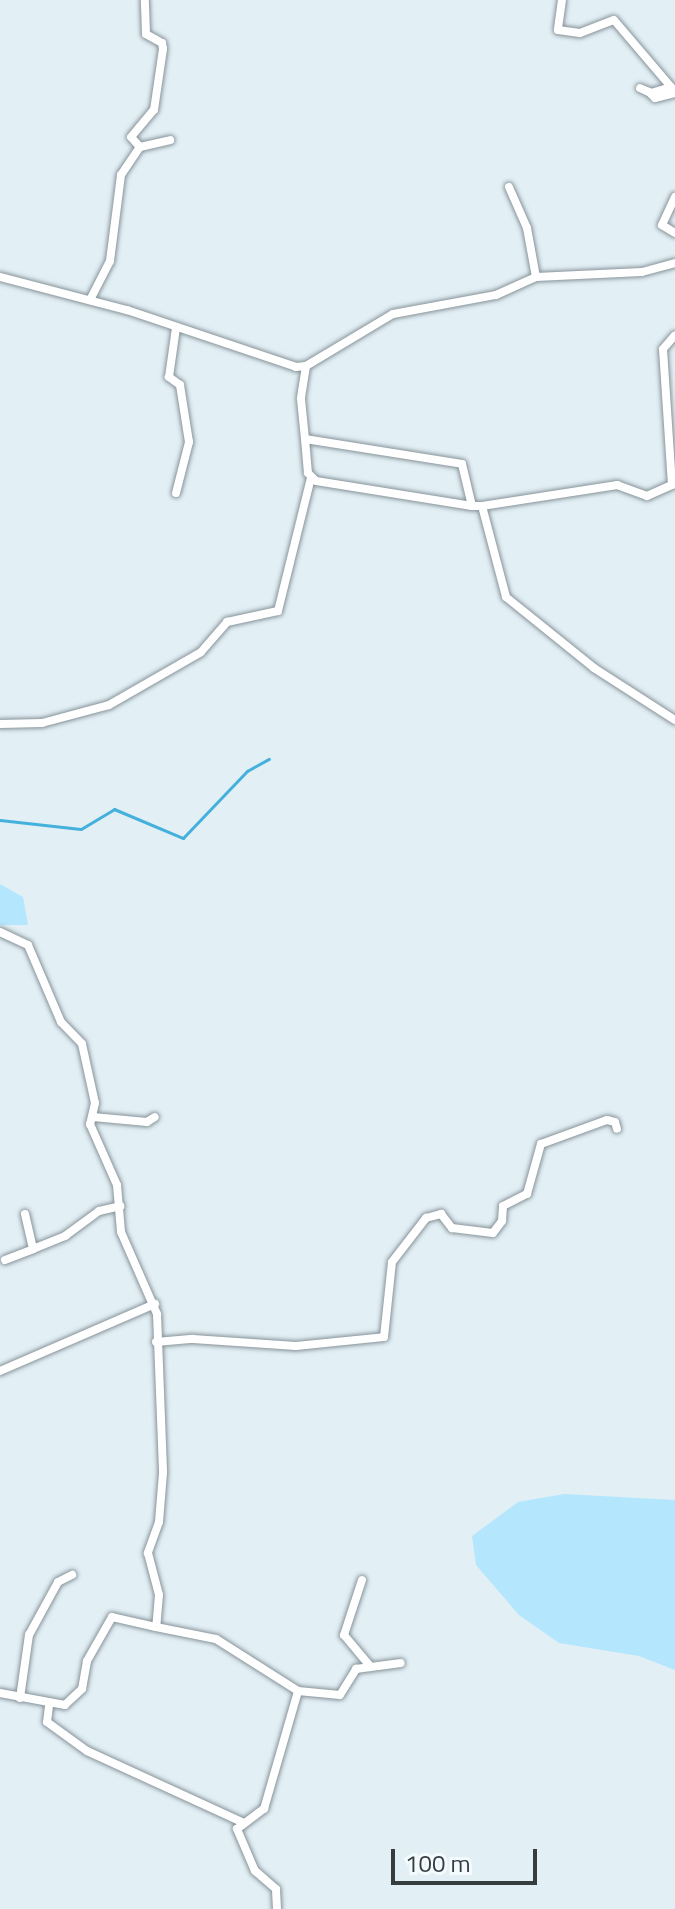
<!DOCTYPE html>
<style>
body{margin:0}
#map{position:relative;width:675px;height:1909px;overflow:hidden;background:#e2eff5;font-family:"Titillium Web",sans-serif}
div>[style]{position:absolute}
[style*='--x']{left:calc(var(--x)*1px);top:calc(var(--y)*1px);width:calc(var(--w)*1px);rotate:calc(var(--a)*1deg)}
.green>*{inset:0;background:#b4e6fe}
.stream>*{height:3px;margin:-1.5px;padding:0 1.5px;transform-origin:1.5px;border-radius:1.5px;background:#44b0dc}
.roads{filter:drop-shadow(0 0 2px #879399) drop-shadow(0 0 2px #879399)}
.minor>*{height:8px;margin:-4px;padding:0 4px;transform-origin:4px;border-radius:4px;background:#fff}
span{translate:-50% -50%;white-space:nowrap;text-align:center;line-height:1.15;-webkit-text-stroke:8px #f3fbff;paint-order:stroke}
.scale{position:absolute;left:391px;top:1849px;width:146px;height:36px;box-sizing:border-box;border:4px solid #373c3f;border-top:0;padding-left:10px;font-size:24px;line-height:28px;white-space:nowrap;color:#373c3f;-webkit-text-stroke:6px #f3fbff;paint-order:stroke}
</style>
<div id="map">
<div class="green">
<i style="clip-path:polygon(0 884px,23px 897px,28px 925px,0 925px)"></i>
<i style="clip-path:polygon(564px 1494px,675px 1500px,675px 1670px,639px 1656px,559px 1643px,519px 1615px,476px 1565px,472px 1536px,518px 1502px)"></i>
</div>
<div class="stream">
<i style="--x:0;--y:820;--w:81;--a:6.3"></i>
<i style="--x:81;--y:829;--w:39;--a:-31"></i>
<i style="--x:114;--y:809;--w:75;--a:22.8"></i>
<i style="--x:183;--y:838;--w:93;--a:-46.3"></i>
<i style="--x:247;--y:771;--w:25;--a:-29"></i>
</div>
<div class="roads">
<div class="minor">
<i style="--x:562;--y:0;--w:30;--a:98"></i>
<i style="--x:558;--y:30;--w:22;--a:8"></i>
<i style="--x:580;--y:33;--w:36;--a:-21"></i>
<i style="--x:614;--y:20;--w:88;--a:49.6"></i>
<i style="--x:671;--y:87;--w:21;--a:163"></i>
<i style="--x:651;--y:93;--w:12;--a:-156"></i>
<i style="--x:649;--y:92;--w:8;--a:45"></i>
<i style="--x:655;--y:98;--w:21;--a:-14"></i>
<i style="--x:140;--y:147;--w:13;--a:-132"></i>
<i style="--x:131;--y:137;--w:35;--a:-50"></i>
<i style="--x:154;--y:110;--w:62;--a:-81.6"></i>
<i style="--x:163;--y:49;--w:6;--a:-99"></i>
<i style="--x:162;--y:43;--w:18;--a:-151"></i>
<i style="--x:146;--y:34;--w:34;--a:-92"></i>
<i style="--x:509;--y:187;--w:45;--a:66.3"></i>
<i style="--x:527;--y:228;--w:50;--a:79.6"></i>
<i style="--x:675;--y:197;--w:31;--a:115"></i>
<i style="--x:662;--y:225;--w:15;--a:32"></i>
<i style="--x:0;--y:277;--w:131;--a:14.6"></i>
<i style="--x:127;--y:310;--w:178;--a:18.6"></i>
<i style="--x:296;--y:367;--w:10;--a:-6"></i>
<i style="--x:306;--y:366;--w:101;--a:-30.9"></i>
<i style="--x:393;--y:314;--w:105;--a:-10.5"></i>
<i style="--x:496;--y:295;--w:44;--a:-24.2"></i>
<i style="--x:536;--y:277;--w:106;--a:-2.7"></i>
<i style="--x:642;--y:272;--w:34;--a:-15"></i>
<i style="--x:90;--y:300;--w:44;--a:-62.9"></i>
<i style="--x:110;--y:261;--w:87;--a:-82.7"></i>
<i style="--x:121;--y:175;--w:34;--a:-56"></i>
<i style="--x:140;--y:147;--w:31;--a:-13"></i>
<i style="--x:306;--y:366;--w:33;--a:99"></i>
<i style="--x:301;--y:399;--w:40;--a:84.3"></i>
<i style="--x:305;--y:439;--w:159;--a:9"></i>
<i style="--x:462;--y:464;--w:43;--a:76.6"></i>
<i style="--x:472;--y:506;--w:10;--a:0"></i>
<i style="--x:482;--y:506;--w:94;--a:75.2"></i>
<i style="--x:506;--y:597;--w:113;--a:38.9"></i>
<i style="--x:594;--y:668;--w:96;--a:32.7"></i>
<i style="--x:305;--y:439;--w:34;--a:85"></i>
<i style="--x:308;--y:473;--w:11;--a:45"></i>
<i style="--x:316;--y:481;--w:158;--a:9.1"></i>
<i style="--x:176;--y:493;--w:53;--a:-75.7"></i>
<i style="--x:189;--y:442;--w:58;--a:-99"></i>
<i style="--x:180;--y:385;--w:14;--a:-144"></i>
<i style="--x:169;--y:377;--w:49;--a:-81.9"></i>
<i style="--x:482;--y:506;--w:137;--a:-8.8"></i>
<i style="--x:617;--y:485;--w:32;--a:20"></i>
<i style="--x:647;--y:496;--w:27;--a:-24"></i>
<i style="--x:672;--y:485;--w:136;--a:-93.8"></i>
<i style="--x:663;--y:349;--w:18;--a:-49"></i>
<i style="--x:0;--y:724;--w:42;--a:-1.4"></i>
<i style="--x:42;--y:723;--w:69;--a:-15"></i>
<i style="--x:109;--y:705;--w:106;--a:-29.9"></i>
<i style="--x:201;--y:652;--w:40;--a:-49"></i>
<i style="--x:227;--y:622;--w:52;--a:-12.2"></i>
<i style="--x:278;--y:611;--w:137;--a:-76.1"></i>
<i style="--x:0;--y:932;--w:31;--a:25"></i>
<i style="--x:28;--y:945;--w:84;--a:66.8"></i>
<i style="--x:61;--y:1022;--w:30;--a:46"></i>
<i style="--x:82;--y:1044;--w:60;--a:77.6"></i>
<i style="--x:95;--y:1103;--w:22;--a:103"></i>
<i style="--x:90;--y:1124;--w:67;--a:66.1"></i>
<i style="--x:117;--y:1185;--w:47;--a:85.1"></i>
<i style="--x:121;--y:1232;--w:90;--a:66.3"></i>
<i style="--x:157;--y:1314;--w:159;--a:87.8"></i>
<i style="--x:163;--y:1473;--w:49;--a:94.7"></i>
<i style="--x:159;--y:1522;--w:33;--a:110"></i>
<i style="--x:148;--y:1553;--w:43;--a:75.3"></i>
<i style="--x:159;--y:1595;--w:32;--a:95"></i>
<i style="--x:156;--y:1627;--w:45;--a:-167.2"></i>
<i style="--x:112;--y:1617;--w:51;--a:119.6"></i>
<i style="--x:87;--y:1661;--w:28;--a:100"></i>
<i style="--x:82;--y:1689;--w:23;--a:137"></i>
<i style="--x:65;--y:1705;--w:66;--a:-169.5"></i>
<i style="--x:93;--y:1117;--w:54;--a:5.3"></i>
<i style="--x:147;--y:1122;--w:9;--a:-32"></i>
<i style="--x:25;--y:1214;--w:36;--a:77"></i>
<i style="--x:33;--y:1249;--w:35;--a:-22"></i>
<i style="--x:65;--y:1236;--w:42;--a:-36.3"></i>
<i style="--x:99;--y:1211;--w:22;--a:-13"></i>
<i style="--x:5;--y:1260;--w:30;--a:-21"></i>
<i style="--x:156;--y:1342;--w:37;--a:-5"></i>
<i style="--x:193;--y:1339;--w:103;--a:3.9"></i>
<i style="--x:296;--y:1346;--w:88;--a:-5.8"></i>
<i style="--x:384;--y:1337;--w:75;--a:-83.9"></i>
<i style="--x:392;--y:1262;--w:56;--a:-52.3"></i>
<i style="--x:426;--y:1218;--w:16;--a:-15"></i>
<i style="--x:441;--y:1214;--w:18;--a:52"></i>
<i style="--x:452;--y:1228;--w:41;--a:7"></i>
<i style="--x:493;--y:1233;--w:15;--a:-53"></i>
<i style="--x:502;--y:1221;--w:15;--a:-86"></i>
<i style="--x:503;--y:1206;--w:27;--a:-27"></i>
<i style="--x:527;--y:1194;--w:52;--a:-74.4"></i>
<i style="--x:541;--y:1144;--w:70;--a:-20"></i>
<i style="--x:607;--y:1120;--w:8;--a:14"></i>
<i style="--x:615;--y:1122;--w:7;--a:74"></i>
<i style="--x:0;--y:1371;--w:169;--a:-23.4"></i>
<i style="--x:362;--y:1580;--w:58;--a:108.1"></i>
<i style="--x:344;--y:1635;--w:39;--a:50"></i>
<i style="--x:156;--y:1627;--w:61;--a:11.3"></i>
<i style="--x:216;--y:1639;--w:97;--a:32.4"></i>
<i style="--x:20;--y:1698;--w:64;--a:-81.9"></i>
<i style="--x:29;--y:1635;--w:60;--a:-61.3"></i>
<i style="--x:58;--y:1582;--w:16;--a:-27"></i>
<i style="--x:49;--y:1706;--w:16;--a:97"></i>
<i style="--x:47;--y:1722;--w:49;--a:35.9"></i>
<i style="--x:87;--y:1751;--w:170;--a:24.6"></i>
<i style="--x:277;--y:1909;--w:20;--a:-93"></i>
<i style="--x:276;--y:1889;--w:28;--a:-139"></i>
<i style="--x:255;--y:1871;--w:46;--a:-113.2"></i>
<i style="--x:237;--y:1829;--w:34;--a:-37"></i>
<i style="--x:264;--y:1809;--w:123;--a:-73.9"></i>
<i style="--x:298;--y:1691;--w:42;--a:5.4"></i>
<i style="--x:340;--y:1695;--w:31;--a:-58"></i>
<i style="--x:356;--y:1669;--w:45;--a:-7.6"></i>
</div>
</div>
<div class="scale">100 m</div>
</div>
